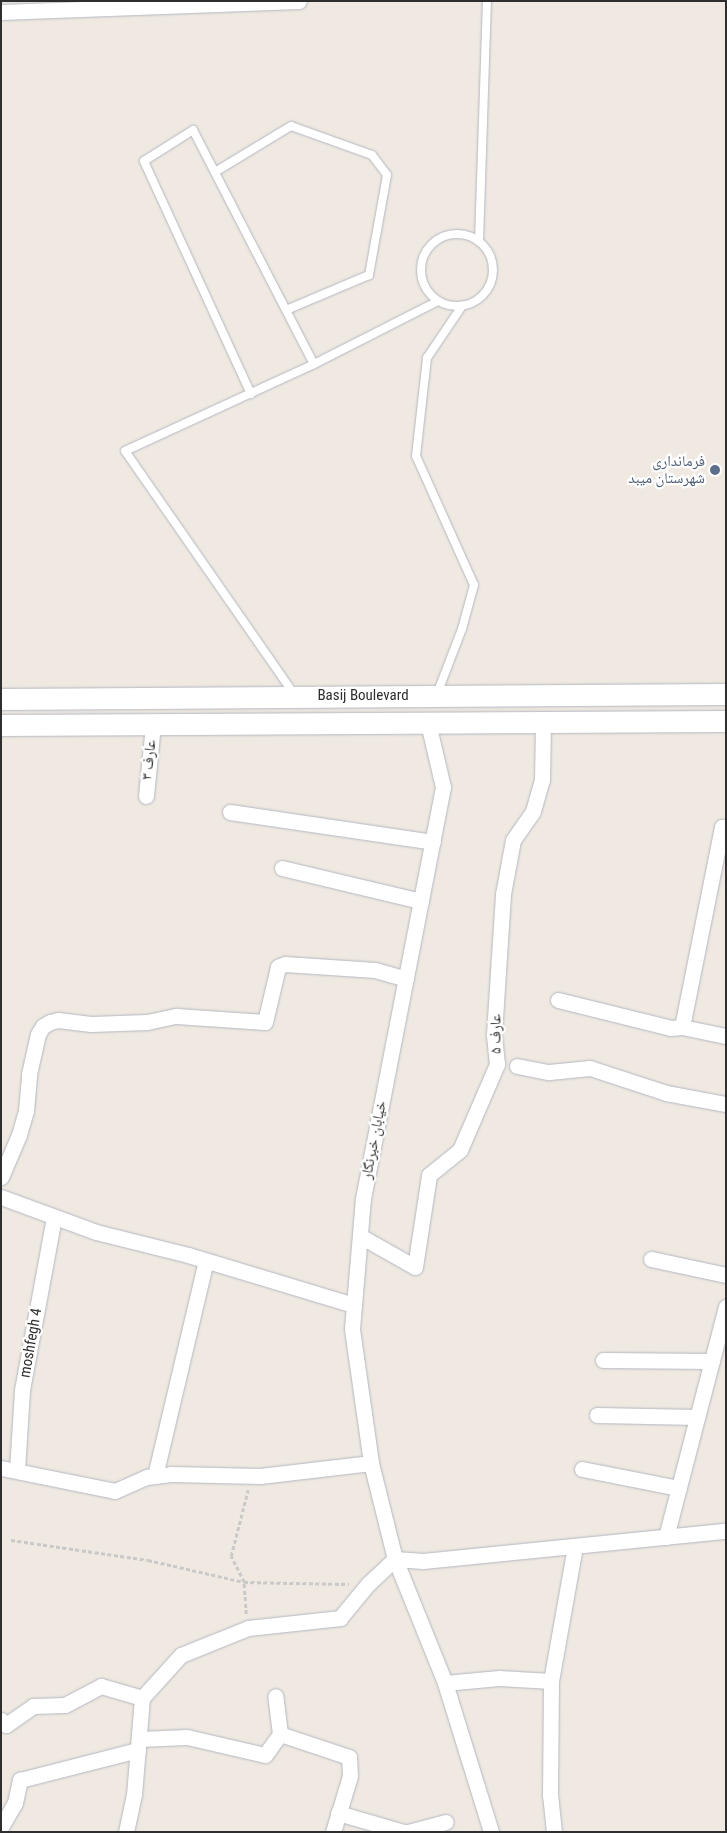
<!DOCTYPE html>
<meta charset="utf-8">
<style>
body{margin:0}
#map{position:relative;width:727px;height:1833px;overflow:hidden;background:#efe9e1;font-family:"Roboto Condensed","Noto Naskh Arabic",sans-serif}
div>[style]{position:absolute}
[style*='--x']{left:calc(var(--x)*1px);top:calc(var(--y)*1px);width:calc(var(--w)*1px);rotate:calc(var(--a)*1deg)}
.path>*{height:2.5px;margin-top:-1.25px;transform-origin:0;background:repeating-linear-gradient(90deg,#c9c9c9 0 4px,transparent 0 6.5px)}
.roads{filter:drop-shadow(0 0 1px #b4b7c1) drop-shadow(0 0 1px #b4b7c1)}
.service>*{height:8px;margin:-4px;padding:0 4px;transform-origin:4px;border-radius:4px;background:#fff}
.service>.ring{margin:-4px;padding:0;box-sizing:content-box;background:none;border:8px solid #fff;border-radius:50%}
.minor>*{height:15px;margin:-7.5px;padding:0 7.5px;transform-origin:7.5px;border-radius:7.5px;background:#fff}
.secondary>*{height:21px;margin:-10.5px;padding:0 10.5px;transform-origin:10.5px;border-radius:10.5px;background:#fff}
.dots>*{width:14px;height:14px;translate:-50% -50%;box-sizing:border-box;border:2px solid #fff;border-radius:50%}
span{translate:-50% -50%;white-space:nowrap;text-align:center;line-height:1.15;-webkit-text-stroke:4.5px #fff;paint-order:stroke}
.service-label{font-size:15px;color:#4e5e75}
.right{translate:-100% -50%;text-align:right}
.street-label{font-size:15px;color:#2e2e2e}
.frame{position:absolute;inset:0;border:2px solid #2e2e2e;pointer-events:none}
</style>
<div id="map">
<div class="path">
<i style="--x:11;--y:1540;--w:138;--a:8.3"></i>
<i style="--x:148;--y:1560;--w:98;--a:12.9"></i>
<i style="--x:244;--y:1582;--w:105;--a:1.1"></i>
<i style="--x:246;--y:1614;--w:32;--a:-94"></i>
<i style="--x:244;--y:1582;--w:29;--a:-117"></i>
<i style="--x:231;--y:1556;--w:68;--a:-75.6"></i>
</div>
<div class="roads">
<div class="service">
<i style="--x:215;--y:172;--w:89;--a:-31.2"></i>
<i style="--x:291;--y:126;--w:86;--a:19.7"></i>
<i style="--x:372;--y:155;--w:25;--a:53"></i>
<i style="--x:387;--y:175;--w:102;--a:100.2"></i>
<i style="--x:369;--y:275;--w:90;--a:157.1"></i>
<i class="ring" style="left:421px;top:234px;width:64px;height:64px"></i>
<i style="--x:479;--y:241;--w:240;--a:-88.1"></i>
<i style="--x:251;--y:394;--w:256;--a:-114.7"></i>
<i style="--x:144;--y:161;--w:58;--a:-32.3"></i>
<i style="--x:193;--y:130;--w:263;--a:62.7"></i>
<i style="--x:294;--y:694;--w:296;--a:-124.8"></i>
<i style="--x:125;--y:451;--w:208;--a:-24.7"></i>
<i style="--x:314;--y:364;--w:139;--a:-26.9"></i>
<i style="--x:437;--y:694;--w:70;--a:-69"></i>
<i style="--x:462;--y:629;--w:46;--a:-74.7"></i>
<i style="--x:474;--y:585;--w:141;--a:-114.2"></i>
<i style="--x:416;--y:456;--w:99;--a:-83.6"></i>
<i style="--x:427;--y:358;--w:63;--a:-56.1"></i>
</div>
<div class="minor">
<i style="--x:1;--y:12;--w:298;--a:-2.1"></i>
<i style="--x:428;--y:723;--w:66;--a:76.8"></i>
<i style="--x:443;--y:787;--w:419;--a:101"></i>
<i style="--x:363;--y:1198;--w:131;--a:94.8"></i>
<i style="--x:352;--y:1329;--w:135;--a:81.9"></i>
<i style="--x:371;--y:1463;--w:99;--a:76"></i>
<i style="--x:395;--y:1559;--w:134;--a:68"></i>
<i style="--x:445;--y:1683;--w:156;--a:72.8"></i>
<i style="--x:146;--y:796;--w:72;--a:-84.4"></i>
<i style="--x:230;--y:812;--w:205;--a:8.4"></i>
<i style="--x:282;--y:868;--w:143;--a:13.4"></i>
<i style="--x:558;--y:1000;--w:116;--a:13.9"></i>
<i style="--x:671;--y:1028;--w:11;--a:-5"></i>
<i style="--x:682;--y:1027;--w:45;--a:11.6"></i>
<i style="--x:682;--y:1027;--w:204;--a:-78.7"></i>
<i style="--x:722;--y:827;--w:4;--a:0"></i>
<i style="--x:517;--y:1066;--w:33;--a:11"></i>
<i style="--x:549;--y:1072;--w:41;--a:-5.6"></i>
<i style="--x:590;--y:1068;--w:80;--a:18.2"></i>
<i style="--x:666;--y:1093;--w:61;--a:10.4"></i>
<i style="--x:1;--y:1177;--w:46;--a:-66.8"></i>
<i style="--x:19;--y:1135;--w:25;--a:-74"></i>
<i style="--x:26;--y:1111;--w:37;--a:-85"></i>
<i style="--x:29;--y:1074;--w:41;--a:-77.3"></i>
<i style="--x:38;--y:1034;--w:9;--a:-58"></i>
<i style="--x:43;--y:1026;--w:8;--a:-30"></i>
<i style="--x:50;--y:1022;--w:8;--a:-14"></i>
<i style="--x:58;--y:1020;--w:33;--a:7"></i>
<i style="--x:91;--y:1024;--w:56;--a:-2"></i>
<i style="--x:147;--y:1022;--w:30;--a:-12"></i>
<i style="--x:176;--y:1016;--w:89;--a:3.9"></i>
<i style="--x:265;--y:1022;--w:57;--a:-76.7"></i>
<i style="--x:278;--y:967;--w:8;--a:-23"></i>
<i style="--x:285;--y:964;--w:90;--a:3.8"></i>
<i style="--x:375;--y:970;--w:32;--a:16"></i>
<i style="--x:1;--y:1197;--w:101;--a:20.2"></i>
<i style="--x:96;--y:1232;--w:95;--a:14"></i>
<i style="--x:188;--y:1255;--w:173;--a:16.8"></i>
<i style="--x:360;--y:1236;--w:63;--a:29.4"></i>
<i style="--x:415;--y:1267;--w:93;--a:-81.3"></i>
<i style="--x:429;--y:1175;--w:40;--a:-39"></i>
<i style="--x:460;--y:1150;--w:94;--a:-66.7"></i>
<i style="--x:497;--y:1064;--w:30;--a:-96"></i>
<i style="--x:494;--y:1034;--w:140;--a:-86.3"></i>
<i style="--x:503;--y:894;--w:55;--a:-79.5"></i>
<i style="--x:513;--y:840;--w:35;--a:-55"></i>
<i style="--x:533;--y:811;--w:32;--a:-74"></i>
<i style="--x:542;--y:780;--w:58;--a:-89"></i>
<i style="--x:651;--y:1259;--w:77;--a:12"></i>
<i style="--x:603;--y:1360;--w:109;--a:0.5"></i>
<i style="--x:597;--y:1415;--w:100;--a:1.1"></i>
<i style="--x:1;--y:1468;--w:116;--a:11.4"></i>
<i style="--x:115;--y:1491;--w:35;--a:-24"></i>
<i style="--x:147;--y:1477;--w:24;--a:-7"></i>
<i style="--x:171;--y:1474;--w:89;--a:1.3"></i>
<i style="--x:260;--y:1476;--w:112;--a:-6.7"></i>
<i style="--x:582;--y:1469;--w:99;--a:11.1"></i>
<i style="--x:17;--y:1470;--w:80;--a:-86.4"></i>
<i style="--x:22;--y:1390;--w:176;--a:-79.5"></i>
<i style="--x:155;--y:1476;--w:221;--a:-76.7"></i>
<i style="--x:666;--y:1537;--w:238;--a:-75.4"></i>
<i style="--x:445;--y:1683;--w:54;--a:-5.3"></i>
<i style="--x:499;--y:1678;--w:52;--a:3.3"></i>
<i style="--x:1;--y:1720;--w:7;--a:45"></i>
<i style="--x:6;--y:1725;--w:33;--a:-35"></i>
<i style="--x:33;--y:1706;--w:32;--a:-2"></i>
<i style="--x:65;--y:1705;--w:41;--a:-27.8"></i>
<i style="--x:101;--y:1686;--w:43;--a:16.3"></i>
<i style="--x:142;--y:1698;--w:58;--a:-47.8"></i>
<i style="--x:181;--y:1655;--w:72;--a:-21.9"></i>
<i style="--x:248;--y:1628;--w:93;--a:-6.2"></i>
<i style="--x:340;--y:1618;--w:44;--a:-50.5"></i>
<i style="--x:368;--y:1584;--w:37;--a:-43"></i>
<i style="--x:395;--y:1559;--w:28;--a:4"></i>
<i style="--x:423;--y:1561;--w:304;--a:-5.7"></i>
<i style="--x:280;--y:1734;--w:73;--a:18.4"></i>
<i style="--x:349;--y:1757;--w:19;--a:87"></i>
<i style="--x:350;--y:1776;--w:59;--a:106.9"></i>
<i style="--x:139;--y:1739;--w:48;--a:-2.4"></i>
<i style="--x:187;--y:1737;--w:80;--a:13"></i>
<i style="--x:265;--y:1755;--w:26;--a:-54"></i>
<i style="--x:280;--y:1734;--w:38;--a:-97"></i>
<i style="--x:338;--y:1813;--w:69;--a:16.1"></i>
<i style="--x:1;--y:1827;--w:28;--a:-60"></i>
<i style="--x:15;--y:1803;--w:24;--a:-78"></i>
<i style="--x:20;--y:1780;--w:122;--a:-14.3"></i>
<i style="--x:126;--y:1832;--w:38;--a:-78"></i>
<i style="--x:134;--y:1795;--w:97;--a:-85.3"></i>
<i style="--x:408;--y:1832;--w:39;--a:-15"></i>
<i style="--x:554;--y:1832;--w:36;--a:-96"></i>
<i style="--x:550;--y:1796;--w:115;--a:-89.5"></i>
<i style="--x:551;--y:1681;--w:137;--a:-79.9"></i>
</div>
<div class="secondary">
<i style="--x:1;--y:699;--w:725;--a:-0.4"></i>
<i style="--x:1;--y:725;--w:725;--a:-0.32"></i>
</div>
</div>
<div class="dots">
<i style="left:715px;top:470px;background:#5c6f8a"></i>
</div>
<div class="service-label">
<span class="right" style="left:705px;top:470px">فرمانداری<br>شهرستان میبد</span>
</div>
<div class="street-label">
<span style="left:363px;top:696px">Basij Boulevard</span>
<span style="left:149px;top:760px;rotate:-84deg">عارف ۳</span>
<span style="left:496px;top:1034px;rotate:-90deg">عارف ۵</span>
<span style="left:374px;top:1140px;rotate:-79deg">خیابان خبرنگار</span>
<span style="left:31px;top:1343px;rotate:-80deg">moshfegh 4</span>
</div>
<div class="frame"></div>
</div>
